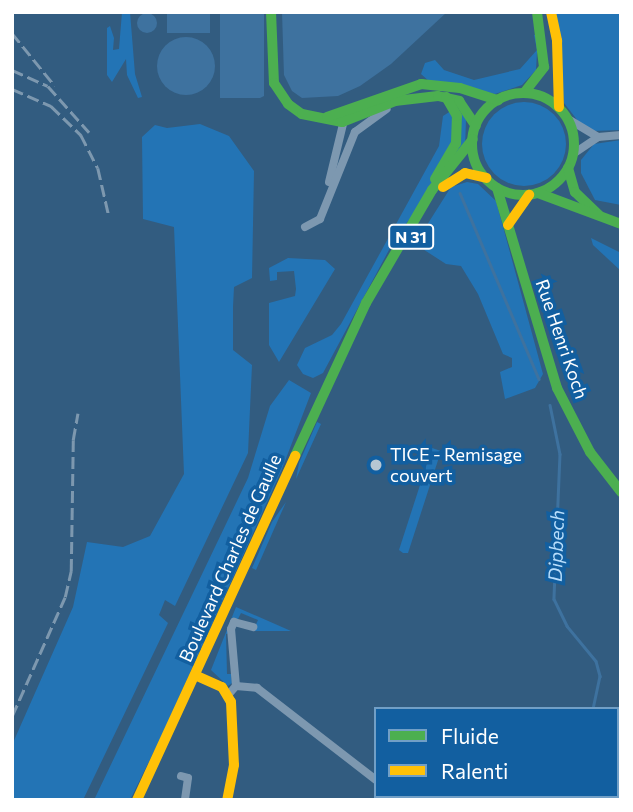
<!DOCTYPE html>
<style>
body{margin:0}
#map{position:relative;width:633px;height:812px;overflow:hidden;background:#325c80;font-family:Commissioner,sans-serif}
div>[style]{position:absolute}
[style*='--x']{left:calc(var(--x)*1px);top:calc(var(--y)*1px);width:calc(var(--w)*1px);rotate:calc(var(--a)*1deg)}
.green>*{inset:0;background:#2374b5}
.round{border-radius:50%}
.water>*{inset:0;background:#3e729f;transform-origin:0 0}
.stream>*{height:2.5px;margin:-1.25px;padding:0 1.25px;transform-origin:1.25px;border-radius:1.25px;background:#3e729f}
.street>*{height:8px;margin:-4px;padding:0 4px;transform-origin:4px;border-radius:4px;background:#7d98b0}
.fast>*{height:10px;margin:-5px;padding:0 5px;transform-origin:5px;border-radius:5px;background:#4caf50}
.fast>.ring{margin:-5px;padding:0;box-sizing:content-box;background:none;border:10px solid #4caf50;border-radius:50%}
.slow>*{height:10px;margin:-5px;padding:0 5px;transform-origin:5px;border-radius:5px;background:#ffc107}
.rail>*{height:2.5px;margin-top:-1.25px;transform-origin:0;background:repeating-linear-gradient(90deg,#7d98af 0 12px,transparent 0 17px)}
.dots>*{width:19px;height:19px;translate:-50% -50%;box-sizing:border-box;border:4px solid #125fa0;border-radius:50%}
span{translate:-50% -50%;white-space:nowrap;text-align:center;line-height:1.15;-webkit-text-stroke:7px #125fa0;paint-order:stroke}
.shield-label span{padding:2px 5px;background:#125fa0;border:2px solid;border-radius:5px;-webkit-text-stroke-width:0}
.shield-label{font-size:16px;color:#fff;font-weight:700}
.street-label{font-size:18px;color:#fff}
.poi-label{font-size:18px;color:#fff}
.left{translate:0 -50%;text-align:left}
.water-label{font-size:19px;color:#b7ddfb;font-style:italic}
.frame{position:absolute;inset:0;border:14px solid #fff;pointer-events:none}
.legend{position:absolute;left:374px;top:707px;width:245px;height:91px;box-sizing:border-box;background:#125fa0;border:2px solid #719fc6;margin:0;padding:9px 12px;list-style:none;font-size:21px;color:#fff}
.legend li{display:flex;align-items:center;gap:14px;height:35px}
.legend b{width:35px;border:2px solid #719fc6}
</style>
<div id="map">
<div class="green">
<i style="clip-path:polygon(122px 12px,130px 12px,135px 74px,142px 97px,138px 98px,127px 75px,126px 59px,112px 82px,107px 75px,107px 28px,110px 26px,114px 38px,113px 50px,119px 49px)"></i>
<i style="clip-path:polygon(555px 12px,621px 14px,621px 130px,592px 131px,578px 121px,564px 103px)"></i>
<i style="clip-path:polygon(538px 34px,536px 70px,522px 85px,495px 94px,430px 82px,421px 74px,425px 63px,435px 60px,444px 70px,474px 80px,520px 69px,537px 50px,534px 35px)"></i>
<i class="round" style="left:482px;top:102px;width:84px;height:84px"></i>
<i style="clip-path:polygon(457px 107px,466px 119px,465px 149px,397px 235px,323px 373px,313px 378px,303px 374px,297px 365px,305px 348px,332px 335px,341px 324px,439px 146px,443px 116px)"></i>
<i style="clip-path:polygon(200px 124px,229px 136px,254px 171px,252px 278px,234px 287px,233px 307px,233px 350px,252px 365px,248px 453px,175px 606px,165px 600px,159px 615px,168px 623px,83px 800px,12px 800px,12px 745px,73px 607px,87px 542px,123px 547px,150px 536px,184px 474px,174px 227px,143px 219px,142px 137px,155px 125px,167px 128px)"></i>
<i style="clip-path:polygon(621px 140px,621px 205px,595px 200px,581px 173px,581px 160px,594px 144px)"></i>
<i style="clip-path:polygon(467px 182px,478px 184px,496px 201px,543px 374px,535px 388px,505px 399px,500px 372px,512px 367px,512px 358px,503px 354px,478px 294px,461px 266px,446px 264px,415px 244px,451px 187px)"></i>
<i style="clip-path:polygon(591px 238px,621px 253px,621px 271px,593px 245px)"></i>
<i style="clip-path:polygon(288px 258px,325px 260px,335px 269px,279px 362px,269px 345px,269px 303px,295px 296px,296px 289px,294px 271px,277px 272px,277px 280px,270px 281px,269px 268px)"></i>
<i style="clip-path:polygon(289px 380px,311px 393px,282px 469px,161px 737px,130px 800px,94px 800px,248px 478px,270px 406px)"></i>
<i style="clip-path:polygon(317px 422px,321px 424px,296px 479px,299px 463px)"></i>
<i style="clip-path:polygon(432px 448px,441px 451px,408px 553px,403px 553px,399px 550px)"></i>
<i style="clip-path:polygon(286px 502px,256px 570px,252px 568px,272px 522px)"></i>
<i style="clip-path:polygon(236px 607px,291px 631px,253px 631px,258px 620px,241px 613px,231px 633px,226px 634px,227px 674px,231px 674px,232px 683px,228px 686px,211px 670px)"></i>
</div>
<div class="water">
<i style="left:167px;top:12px;width:43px;height:21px"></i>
<i style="clip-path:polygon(220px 12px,264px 12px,264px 96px,260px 98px,220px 98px)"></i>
<i style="clip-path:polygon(282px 12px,447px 12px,391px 64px,360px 86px,338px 96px,302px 98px,292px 91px,284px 75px)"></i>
<i class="round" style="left:137px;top:13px;width:20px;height:20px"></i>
<i class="round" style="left:157px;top:37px;width:58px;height:58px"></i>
</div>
<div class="stream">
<i style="--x:460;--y:193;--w:202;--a:67"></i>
<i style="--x:550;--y:405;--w:50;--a:78.5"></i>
<i style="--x:560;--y:454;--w:145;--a:92.4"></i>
<i style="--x:554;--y:599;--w:30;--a:64"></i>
<i style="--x:567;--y:626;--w:45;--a:50.4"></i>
<i style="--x:596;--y:661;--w:16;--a:75"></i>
<i style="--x:600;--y:676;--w:34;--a:102"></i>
<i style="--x:579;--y:796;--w:4;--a:90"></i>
</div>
<div class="street">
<i style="--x:568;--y:119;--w:35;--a:31"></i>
<i style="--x:598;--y:137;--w:23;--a:-5"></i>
<i style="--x:573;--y:154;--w:30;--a:-34"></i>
<i style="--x:329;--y:182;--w:64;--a:-76.4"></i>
<i style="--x:305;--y:227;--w:17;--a:-28"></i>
<i style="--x:320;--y:219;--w:94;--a:-68.1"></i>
<i style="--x:355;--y:132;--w:39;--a:-36"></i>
<i style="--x:236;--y:686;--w:57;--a:-95"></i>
<i style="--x:231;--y:629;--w:8;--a:-67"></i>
<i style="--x:234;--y:622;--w:20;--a:15"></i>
<i style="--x:229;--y:694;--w:11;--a:-49"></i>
<i style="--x:236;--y:686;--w:21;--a:5"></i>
<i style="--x:257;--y:688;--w:150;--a:37.7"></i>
<i style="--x:181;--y:776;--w:7;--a:16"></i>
<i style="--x:188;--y:778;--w:22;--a:98"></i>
</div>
<div class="fast">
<i style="--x:271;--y:12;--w:71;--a:87.6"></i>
<i style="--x:274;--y:83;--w:25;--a:56"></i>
<i style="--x:288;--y:104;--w:17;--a:36"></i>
<i style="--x:302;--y:114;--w:41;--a:11.3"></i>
<i style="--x:342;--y:122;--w:57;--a:-21.6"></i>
<i style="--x:395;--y:101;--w:43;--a:-6.6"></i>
<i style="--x:438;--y:96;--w:22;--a:13"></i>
<i style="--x:459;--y:101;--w:30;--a:56"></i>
<i style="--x:524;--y:93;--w:33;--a:-52"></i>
<i style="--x:544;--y:67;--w:55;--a:-97.3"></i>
<i class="ring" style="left:472px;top:93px;width:92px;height:92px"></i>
<i style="--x:327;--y:117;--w:100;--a:-19.3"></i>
<i style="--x:421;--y:84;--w:39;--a:6"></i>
<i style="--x:460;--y:88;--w:40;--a:18"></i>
<i style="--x:568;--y:168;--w:25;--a:74"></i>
<i style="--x:575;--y:192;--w:33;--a:44"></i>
<i style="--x:435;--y:179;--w:42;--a:-59.7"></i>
<i style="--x:456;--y:143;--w:27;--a:-88"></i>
<i style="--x:457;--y:116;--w:22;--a:-120"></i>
<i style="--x:497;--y:188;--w:209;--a:73.3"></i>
<i style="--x:557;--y:388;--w:72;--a:62.7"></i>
<i style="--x:590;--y:452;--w:51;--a:52.2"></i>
<i style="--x:538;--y:193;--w:89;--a:20.5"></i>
<i style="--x:295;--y:456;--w:169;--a:-65.1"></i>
<i style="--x:366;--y:303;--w:131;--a:-59.7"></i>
<i style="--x:432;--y:190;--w:65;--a:-51.2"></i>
</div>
<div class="slow">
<i style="--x:551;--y:12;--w:30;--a:78"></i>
<i style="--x:557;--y:41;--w:66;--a:88.3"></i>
<i style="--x:443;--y:187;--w:26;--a:-32"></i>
<i style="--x:465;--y:173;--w:22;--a:13"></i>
<i style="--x:508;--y:225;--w:37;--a:-55"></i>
<i style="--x:197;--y:676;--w:27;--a:24"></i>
<i style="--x:222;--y:687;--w:17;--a:59"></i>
<i style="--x:231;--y:702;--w:63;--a:87.3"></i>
<i style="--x:234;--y:765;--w:36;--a:101"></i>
<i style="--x:137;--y:800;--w:379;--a:-65.3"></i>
</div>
<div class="rail">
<i style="--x:12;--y:33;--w:68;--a:50.9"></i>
<i style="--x:12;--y:70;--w:39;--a:24"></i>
<i style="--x:48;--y:86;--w:62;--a:48.3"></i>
<i style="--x:12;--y:89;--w:43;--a:23.6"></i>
<i style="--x:51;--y:106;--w:42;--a:44"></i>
<i style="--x:81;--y:135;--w:37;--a:63"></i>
<i style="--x:98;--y:168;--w:49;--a:77.1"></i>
<i style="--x:12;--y:716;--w:130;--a:-66"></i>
<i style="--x:65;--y:597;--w:27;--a:-77"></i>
<i style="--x:71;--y:571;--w:131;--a:-89.1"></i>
<i style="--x:73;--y:440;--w:27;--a:-80"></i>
</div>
<div class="dots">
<i style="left:376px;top:465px;background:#b7c6d3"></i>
</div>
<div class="shield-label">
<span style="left:411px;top:237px">N 31</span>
</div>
<div class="street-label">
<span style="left:562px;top:339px;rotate:71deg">Rue Henri Koch</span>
<span style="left:230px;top:558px;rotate:-66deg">Boulevard Charles de Gaulle</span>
</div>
<div class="poi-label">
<span class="left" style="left:390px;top:465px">TICE - Remisage<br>couvert</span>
</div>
<div class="water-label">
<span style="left:556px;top:546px;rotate:-88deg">Dipbech</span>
</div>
<div class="frame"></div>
<ul class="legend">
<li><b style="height:9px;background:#4caf50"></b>Fluide</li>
<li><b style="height:9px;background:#ffc107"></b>Ralenti</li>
</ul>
</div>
